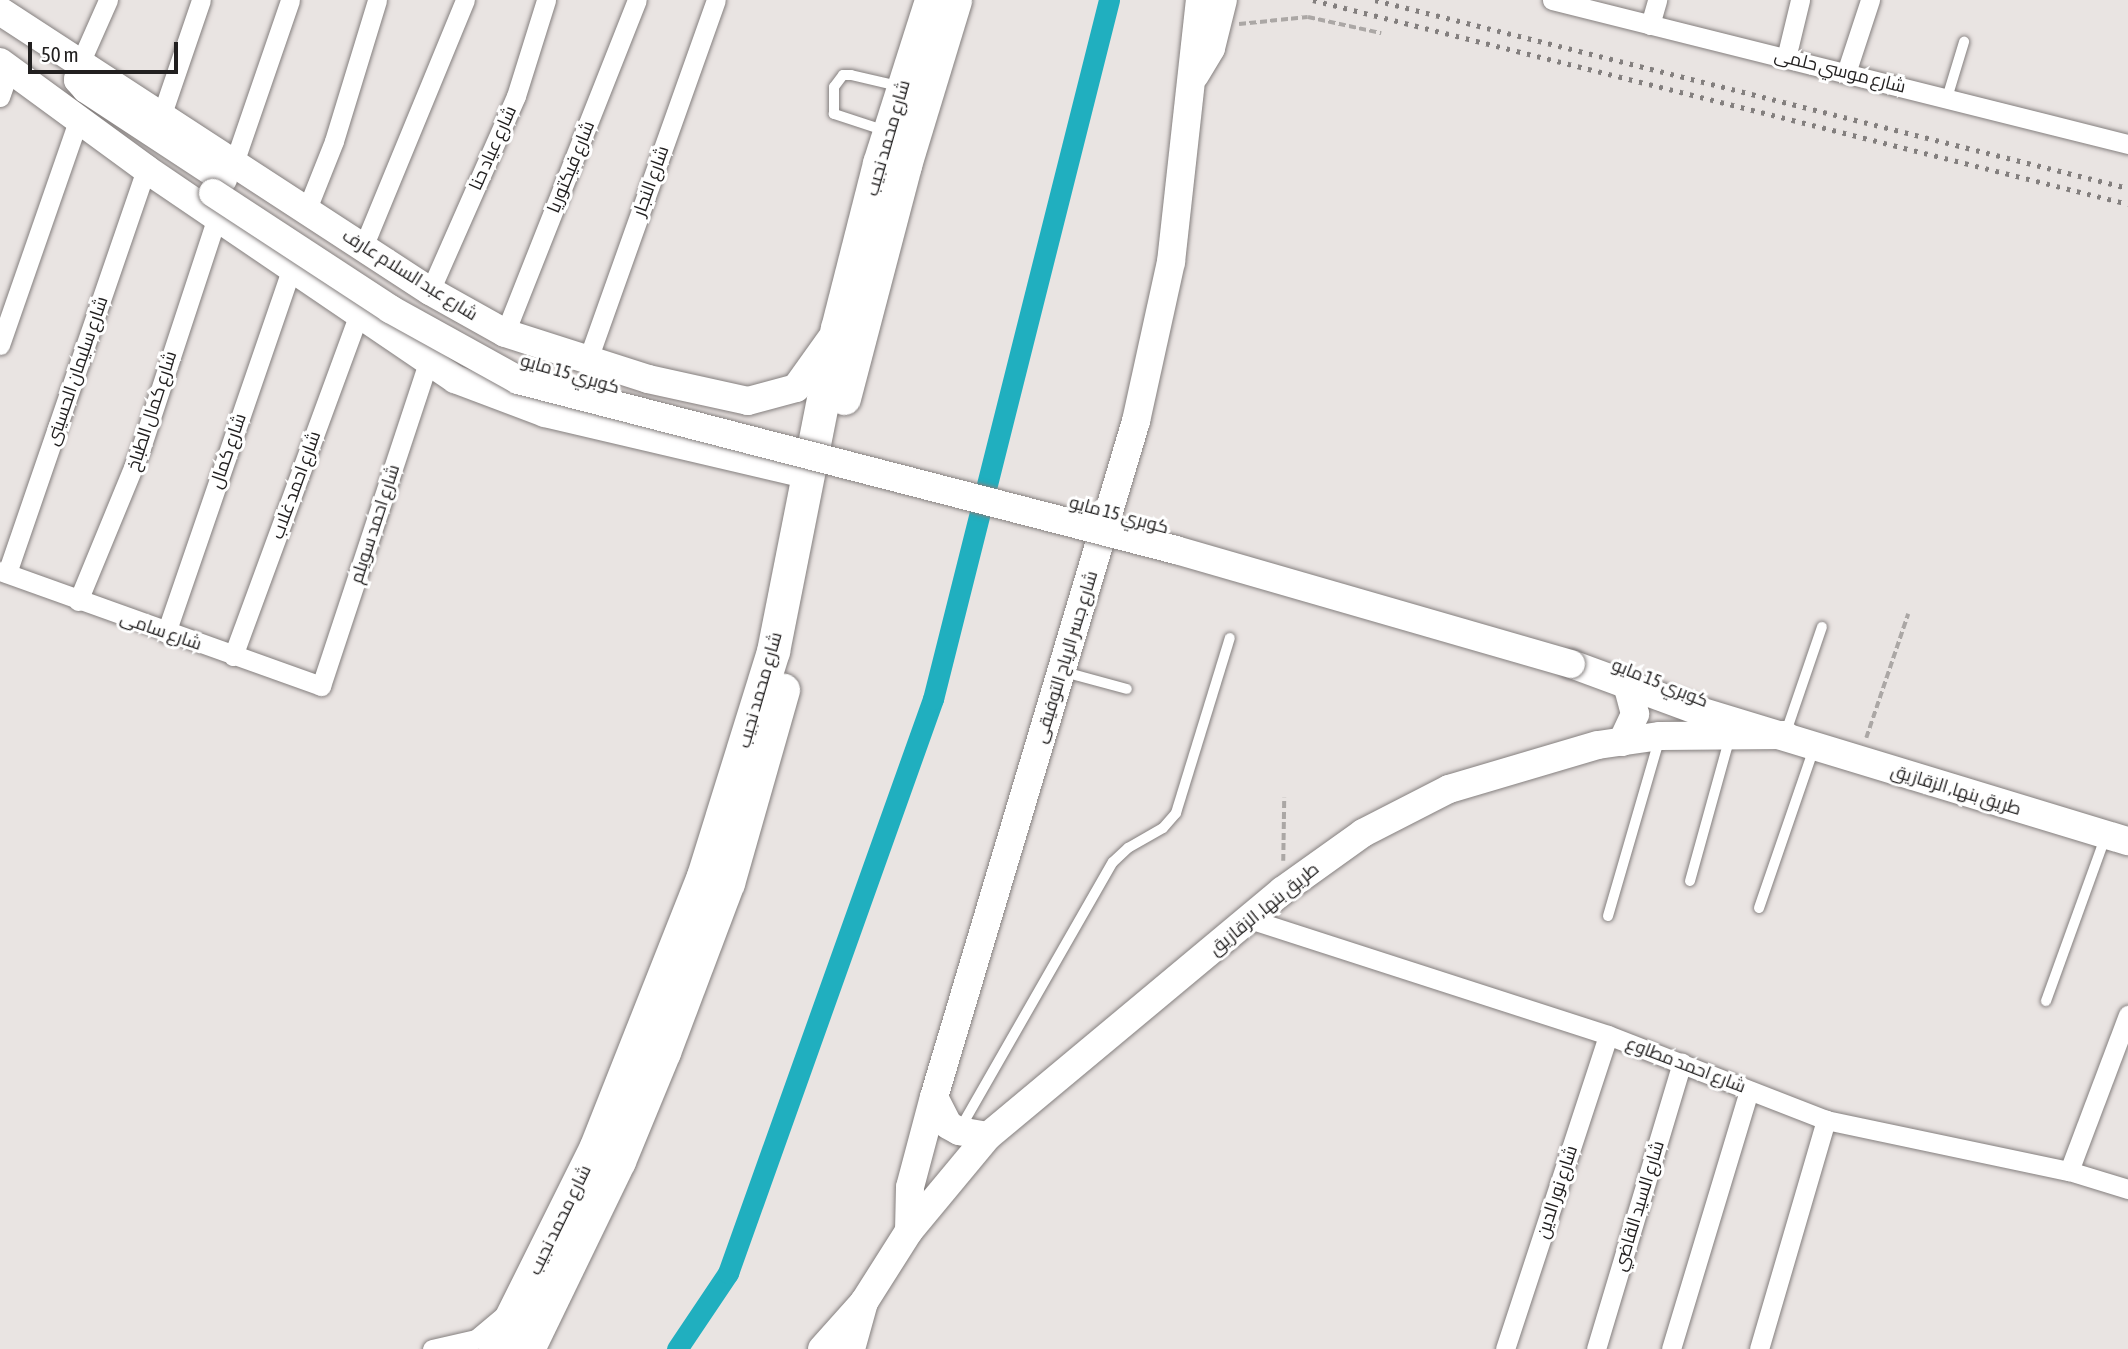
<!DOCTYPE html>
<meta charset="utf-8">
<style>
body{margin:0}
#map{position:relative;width:2128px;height:1349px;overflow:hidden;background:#e9e4e2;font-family:"Asap Condensed",Cairo,sans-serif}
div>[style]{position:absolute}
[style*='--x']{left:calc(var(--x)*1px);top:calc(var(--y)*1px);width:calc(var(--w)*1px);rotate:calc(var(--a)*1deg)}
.canal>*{height:21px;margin:-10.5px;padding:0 10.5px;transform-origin:10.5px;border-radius:10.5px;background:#20afbf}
.path>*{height:3.5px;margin-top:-1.75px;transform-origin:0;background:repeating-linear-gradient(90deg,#aba7a5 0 7px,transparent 0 10.5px)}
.roads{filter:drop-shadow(0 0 2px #847f7e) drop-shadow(0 0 2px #847f7e)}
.service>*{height:10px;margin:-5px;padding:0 5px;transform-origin:5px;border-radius:5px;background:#fff}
.minor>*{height:19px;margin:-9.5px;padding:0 9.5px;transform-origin:9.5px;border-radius:9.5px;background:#fff}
.secondary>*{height:28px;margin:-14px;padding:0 14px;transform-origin:14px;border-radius:14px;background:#fff}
.trunk>*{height:33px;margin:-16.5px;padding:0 16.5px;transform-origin:16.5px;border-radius:16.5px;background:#fff}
.rail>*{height:5px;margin-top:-2.5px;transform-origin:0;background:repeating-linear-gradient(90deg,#837f7e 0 3.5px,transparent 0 10.5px)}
.bridges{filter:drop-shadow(0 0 2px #847f7e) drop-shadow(0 0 2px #847f7e)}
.secondary-bridge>*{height:28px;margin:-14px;padding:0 14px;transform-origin:14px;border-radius:14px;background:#fff}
span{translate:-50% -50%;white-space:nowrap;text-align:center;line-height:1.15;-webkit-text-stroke:6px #fff;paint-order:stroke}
.street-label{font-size:18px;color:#222020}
.scale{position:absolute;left:28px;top:42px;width:150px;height:32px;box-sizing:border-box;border:4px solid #222020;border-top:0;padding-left:9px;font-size:21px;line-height:24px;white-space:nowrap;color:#222020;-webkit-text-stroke:5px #fff;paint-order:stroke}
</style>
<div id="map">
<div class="canal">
<i style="--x:677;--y:1349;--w:92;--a:-56.1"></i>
<i style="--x:728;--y:1273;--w:610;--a:-70.35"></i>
<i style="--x:933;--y:699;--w:721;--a:-75.87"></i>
</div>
<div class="path">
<i style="--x:1239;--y:24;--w:69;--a:-5.8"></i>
<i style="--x:1308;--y:17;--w:75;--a:12.4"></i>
<i style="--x:1866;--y:738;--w:131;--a:-71.3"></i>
<i style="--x:1283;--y:861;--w:63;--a:-89.1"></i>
</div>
<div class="roads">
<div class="service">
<i style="--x:1947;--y:98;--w:59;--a:-73.1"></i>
<i style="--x:883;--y:130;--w:52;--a:-161.9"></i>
<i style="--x:834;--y:114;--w:27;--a:-90"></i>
<i style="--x:834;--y:87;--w:15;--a:-53"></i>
<i style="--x:843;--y:75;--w:8;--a:0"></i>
<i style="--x:851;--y:75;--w:48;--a:13.2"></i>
<i style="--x:1064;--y:672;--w:65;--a:15.1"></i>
<i style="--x:1786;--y:732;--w:111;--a:-71.1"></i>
<i style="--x:1690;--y:881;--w:149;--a:-74.5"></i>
<i style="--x:1759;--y:908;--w:169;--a:-71"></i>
<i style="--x:1608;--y:916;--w:183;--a:-73.8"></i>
<i style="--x:2046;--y:1001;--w:177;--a:-70.1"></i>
<i style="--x:961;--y:1127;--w:305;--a:-60.2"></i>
<i style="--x:1113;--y:862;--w:21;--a:-43"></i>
<i style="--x:1128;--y:848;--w:40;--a:-29.7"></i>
<i style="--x:1163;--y:828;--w:20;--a:-49"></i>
<i style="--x:1176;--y:813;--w:183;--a:-72.9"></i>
</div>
<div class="minor">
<i style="--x:1552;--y:0;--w:594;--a:14.04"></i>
<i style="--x:1650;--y:25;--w:26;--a:-74"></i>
<i style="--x:1786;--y:58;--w:60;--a:-76.4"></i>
<i style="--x:81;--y:61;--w:67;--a:-66.1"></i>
<i style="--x:1846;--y:73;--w:77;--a:-71.8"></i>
<i style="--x:0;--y:97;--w:31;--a:-71"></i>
<i style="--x:162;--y:114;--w:120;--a:-71.1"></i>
<i style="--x:234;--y:163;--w:172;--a:-71"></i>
<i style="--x:307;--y:209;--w:73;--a:-68.3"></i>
<i style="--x:334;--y:141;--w:147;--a:-73"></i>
<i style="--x:364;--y:245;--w:265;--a:-67.6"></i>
<i style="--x:430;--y:291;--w:213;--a:-66.2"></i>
<i style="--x:516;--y:96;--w:101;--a:-72.6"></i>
<i style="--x:505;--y:333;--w:358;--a:-68.4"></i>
<i style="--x:0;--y:345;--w:237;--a:-70.8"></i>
<i style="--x:587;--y:362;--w:384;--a:-70.4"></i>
<i style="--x:0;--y:571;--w:341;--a:19.7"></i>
<i style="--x:321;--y:686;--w:341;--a:-71.7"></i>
<i style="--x:7;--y:573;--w:427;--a:-71"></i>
<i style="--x:78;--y:601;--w:165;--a:-67.6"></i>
<i style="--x:141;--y:448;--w:243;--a:-71.8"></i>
<i style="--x:166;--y:633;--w:385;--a:-71"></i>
<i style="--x:233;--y:656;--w:364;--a:-69.8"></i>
<i style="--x:1249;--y:919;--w:377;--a:17.9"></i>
<i style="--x:1608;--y:1035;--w:234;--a:21.3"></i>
<i style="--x:1826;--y:1120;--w:248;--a:11.9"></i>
<i style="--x:2069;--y:1171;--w:62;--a:17"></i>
<i style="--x:2069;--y:1171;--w:167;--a:-69.3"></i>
<i style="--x:432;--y:1349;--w:45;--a:-12.8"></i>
<i style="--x:476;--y:1339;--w:35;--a:-40"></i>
<i style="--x:1505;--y:1349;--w:330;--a:-71.8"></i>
<i style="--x:1596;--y:1349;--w:299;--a:-73.3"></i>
<i style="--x:1671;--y:1349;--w:270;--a:-73.2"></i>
<i style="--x:1759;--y:1349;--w:239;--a:-73.7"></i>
</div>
<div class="secondary">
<i style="--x:0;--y:11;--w:513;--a:33.07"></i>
<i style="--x:430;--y:291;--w:86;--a:29.2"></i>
<i style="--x:505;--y:333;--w:150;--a:17.8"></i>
<i style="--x:648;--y:379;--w:102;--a:12.4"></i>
<i style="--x:748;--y:401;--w:50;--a:-15.2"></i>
<i style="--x:796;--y:388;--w:60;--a:-54.5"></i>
<i style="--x:81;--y:61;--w:19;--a:99"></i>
<i style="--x:78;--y:80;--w:12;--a:48"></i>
<i style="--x:86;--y:89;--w:164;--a:33.3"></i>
<i style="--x:0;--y:62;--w:181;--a:36.2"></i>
<i style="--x:146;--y:169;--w:374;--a:34.2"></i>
<i style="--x:455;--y:379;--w:96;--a:20.7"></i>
<i style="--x:545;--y:413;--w:268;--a:13.2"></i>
<i style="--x:1195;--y:75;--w:31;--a:-59"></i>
<i style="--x:1211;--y:48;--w:49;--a:-76"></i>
<i style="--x:1571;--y:664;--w:133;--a:20.2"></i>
<i style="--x:1696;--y:710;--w:451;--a:16.9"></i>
<i style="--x:1622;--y:742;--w:31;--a:-65"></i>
<i style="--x:1635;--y:714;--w:30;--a:-105"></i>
<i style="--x:934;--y:1097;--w:31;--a:63"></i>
<i style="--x:948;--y:1125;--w:13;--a:29"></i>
<i style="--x:959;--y:1131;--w:29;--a:10"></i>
<i style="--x:909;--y:1231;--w:44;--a:-88.7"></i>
<i style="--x:910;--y:1187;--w:93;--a:-75.1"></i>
<i style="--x:934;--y:1097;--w:706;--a:-73.36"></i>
<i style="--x:1136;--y:421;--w:163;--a:-77.6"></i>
<i style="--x:1171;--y:262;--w:264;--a:-83.7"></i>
<i style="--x:822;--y:1349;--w:63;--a:-48.2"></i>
<i style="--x:864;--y:1302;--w:84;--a:-57.6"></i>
<i style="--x:909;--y:1231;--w:124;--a:-50.3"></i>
<i style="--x:988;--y:1136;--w:383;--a:-39.8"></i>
<i style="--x:1282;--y:891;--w:100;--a:-35.6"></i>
<i style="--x:1363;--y:833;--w:97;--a:-27.1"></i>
<i style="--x:1449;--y:789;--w:155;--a:-16.5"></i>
<i style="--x:1598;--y:745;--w:63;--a:-8.3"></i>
<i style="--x:1660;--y:736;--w:125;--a:-0.5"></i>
<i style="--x:851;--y:1349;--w:49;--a:-74.5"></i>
</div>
<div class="trunk">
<i style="--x:844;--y:398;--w:241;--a:-75.3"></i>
<i style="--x:905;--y:165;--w:172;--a:-73.1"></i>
<i style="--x:495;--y:1349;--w:227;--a:-63.5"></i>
<i style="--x:596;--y:1146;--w:290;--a:-68.4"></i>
<i style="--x:703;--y:876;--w:236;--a:-72.7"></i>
<i style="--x:773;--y:651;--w:329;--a:-78.8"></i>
<i style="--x:837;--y:328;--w:170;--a:-75.7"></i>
<i style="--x:879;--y:163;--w:171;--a:-72.3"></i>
<i style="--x:528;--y:1349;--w:209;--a:-64.2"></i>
<i style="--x:619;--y:1161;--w:118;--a:-67.6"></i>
<i style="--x:664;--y:1052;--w:181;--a:-69.3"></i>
<i style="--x:728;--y:883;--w:201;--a:-74.1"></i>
</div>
</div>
<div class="rail">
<i style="--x:1313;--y:0;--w:840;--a:14.05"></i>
<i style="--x:1375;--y:0;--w:776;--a:14.02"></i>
</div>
<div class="bridges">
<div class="secondary-bridge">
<i style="--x:213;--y:193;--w:212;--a:33.2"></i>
<i style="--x:390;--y:309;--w:146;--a:29"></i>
<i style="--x:518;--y:380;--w:680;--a:14.49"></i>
<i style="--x:1176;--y:550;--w:411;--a:16.1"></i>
</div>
</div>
<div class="street-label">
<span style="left:1840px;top:71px;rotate:14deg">شارع موسي حلمى</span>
<span style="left:888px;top:138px;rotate:-74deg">شارع محمد نجيب</span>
<span style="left:493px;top:148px;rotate:-66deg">شارع عياد حنا</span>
<span style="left:571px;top:167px;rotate:-68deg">شارع فيكتوريا</span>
<span style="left:651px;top:181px;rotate:-70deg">شارع النجار</span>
<span style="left:410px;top:275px;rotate:32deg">شارع عبد السلام عارف</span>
<span style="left:77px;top:371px;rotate:-71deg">شارع سليمان الحسينى</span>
<span style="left:570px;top:374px;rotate:16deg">كوبري 15 مايو</span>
<span style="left:152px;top:411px;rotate:-72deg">شارع كمال الطباخ</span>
<span style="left:228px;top:451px;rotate:-71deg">شارع كمال</span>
<span style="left:296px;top:485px;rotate:-70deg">شارع احمد غلاب</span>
<span style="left:1119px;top:515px;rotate:15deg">كوبري 15 مايو</span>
<span style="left:375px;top:524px;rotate:-72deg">شارع احمد سويلم</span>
<span style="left:161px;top:631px;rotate:19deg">شارع سامى</span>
<span style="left:1066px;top:657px;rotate:-73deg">شارع جسر الرياح التوفيقى</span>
<span style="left:1660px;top:683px;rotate:22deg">كوبري 15 مايو</span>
<span style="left:760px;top:690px;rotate:-74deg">شارع محمد نجيب</span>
<span style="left:1956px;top:790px;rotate:17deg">طريق بنها, الزقازيق</span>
<span style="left:1264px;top:909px;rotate:-39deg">طريق بنها, الزقازيق</span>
<span style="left:1686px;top:1065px;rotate:21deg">شارع احمد مطاوع</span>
<span style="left:1557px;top:1192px;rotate:-72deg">شارع نور الدين</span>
<span style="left:1639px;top:1206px;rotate:-73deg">شارع السيد القاضي</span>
<span style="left:560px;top:1220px;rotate:-64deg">شارع محمد نجيب</span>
</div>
<div class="scale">50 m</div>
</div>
